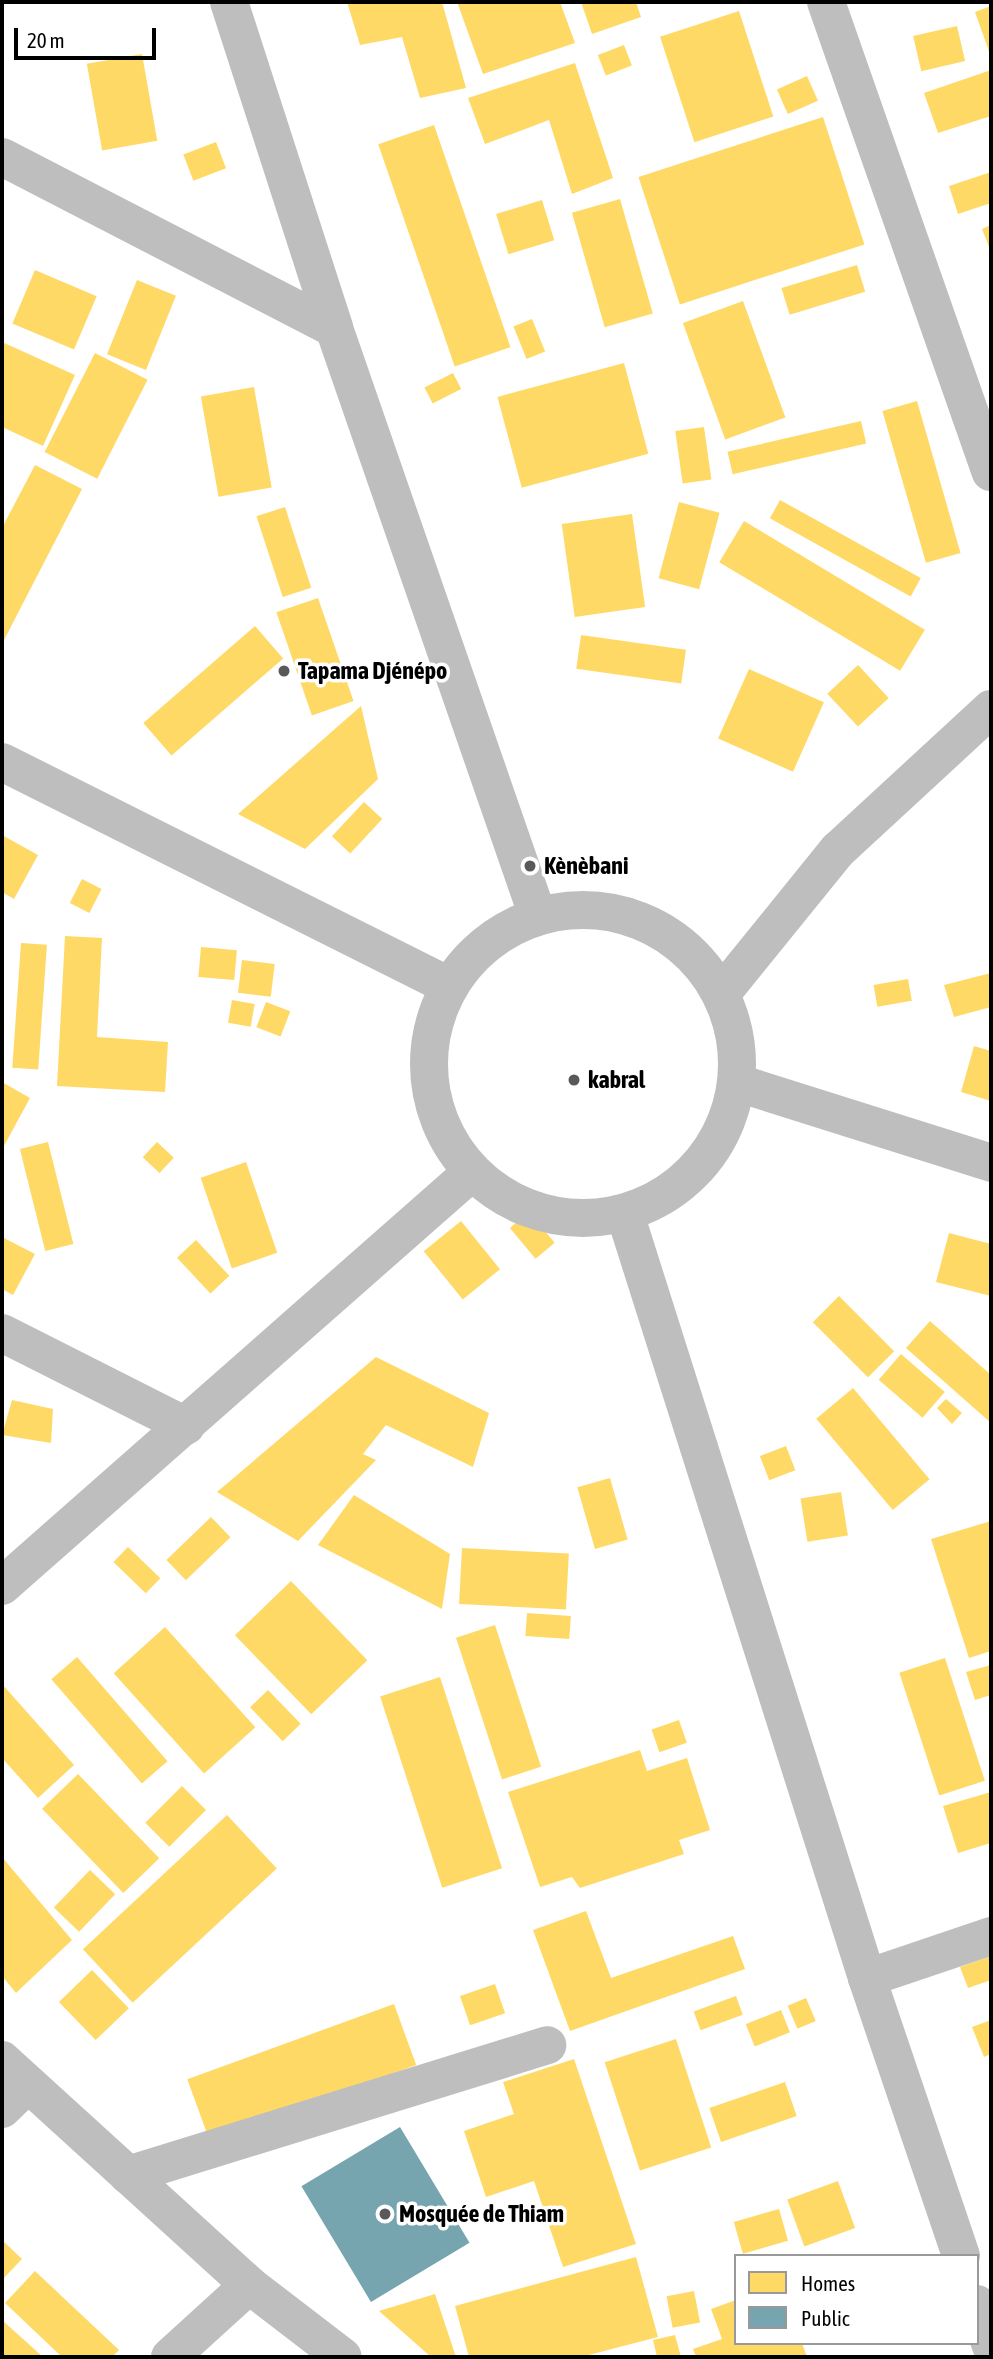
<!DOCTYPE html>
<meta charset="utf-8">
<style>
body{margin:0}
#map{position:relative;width:993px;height:2359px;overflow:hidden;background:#fff;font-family:"Asap Condensed",sans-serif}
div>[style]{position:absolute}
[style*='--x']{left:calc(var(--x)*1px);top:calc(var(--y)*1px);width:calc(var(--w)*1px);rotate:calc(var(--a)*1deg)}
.homes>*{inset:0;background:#ffd966;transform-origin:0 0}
.public>*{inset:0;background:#76a5af;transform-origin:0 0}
.minor>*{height:38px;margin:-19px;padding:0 19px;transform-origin:19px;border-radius:19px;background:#bebebe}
.minor>.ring{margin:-19px;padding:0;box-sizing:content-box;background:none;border:38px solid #bebebe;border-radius:50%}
.dots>*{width:19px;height:19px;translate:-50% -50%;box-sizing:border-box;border:4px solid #fff;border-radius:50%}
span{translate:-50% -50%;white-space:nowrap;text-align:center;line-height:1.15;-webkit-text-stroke:7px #fff;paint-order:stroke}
.poi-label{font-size:24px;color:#000;font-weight:700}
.left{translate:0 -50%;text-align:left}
.frame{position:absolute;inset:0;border:4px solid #000;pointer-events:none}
.legend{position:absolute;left:734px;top:2254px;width:245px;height:91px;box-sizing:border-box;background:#fff;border:2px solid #999;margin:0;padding:9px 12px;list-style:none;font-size:21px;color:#000}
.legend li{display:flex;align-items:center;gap:14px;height:35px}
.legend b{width:35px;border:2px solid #999}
.scale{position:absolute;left:14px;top:28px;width:142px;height:32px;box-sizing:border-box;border:4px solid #000;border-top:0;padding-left:9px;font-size:21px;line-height:24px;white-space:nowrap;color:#000;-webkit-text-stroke:5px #fff;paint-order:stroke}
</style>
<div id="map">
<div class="homes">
<i style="clip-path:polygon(347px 2px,442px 2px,466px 88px,420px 98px,402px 37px,360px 45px)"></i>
<i style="clip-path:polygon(457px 2px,560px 2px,575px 43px,483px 74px)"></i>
<i style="clip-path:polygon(581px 2px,636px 2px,641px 17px,592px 34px)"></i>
<i style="clip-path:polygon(991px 6px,991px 57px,975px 12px)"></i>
<i style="left:739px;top:11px;width:111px;height:83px;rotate:72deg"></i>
<i style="left:957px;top:26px;width:36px;height:45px;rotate:77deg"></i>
<i style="left:624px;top:45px;width:22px;height:28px;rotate:69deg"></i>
<i style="left:142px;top:54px;width:88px;height:56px;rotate:80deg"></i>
<i style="clip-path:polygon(575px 63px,613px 178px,572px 194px,549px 120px,485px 144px,468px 98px)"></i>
<i style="clip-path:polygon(991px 70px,991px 116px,938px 133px,924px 93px)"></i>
<i style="left:807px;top:76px;width:27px;height:33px;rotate:66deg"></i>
<i style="left:823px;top:117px;width:134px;height:194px;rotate:72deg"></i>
<i style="left:434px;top:125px;width:235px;height:59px;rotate:71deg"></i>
<i style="left:216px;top:142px;width:28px;height:35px;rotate:69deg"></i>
<i style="clip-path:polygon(991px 172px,991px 203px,958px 214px,949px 186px)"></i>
<i style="left:620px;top:199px;width:119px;height:50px;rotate:74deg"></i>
<i style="left:542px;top:200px;width:42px;height:48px;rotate:73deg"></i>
<i style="clip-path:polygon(991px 225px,991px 252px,982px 229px)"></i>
<i style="left:857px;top:265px;width:28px;height:79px;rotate:73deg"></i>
<i style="left:35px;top:270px;width:67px;height:58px;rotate:23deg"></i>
<i style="left:137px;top:280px;width:42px;height:80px;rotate:22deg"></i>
<i style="left:743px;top:301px;width:124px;height:64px;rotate:70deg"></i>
<i style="left:532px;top:319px;width:35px;height:20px;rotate:68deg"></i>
<i style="clip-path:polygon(2px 342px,75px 375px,43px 446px,2px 427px)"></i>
<i style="left:95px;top:353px;width:59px;height:111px;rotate:27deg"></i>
<i style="left:624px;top:363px;width:94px;height:131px;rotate:75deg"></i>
<i style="left:453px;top:373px;width:18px;height:32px;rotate:63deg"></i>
<i style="left:254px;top:387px;width:102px;height:54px;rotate:80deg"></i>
<i style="left:917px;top:401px;width:158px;height:36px;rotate:74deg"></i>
<i style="left:861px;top:421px;width:23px;height:137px;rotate:77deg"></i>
<i style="left:704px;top:427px;width:53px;height:29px;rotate:82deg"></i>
<i style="clip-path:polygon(35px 465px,82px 489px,2px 644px,2px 528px)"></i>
<i style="left:780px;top:500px;width:161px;height:21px;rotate:29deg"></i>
<i style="left:679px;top:502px;width:42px;height:79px;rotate:15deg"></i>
<i style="left:285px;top:507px;width:85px;height:30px;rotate:72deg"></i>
<i style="left:632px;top:514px;width:94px;height:71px;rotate:82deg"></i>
<i style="left:744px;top:521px;width:211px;height:48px;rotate:31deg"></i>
<i style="left:318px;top:598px;width:109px;height:44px;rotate:71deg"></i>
<i style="left:255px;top:626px;width:43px;height:148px;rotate:49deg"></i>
<i style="left:581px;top:635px;width:106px;height:34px;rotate:8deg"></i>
<i style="left:858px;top:665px;width:45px;height:42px;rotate:47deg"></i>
<i style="left:749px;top:669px;width:82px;height:76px;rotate:24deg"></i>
<i style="clip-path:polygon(361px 706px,378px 779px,305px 849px,238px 814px)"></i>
<i style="left:364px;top:802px;width:25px;height:47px;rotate:43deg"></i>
<i style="clip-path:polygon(2px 835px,38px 855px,14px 899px,2px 892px)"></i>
<i style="left:82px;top:879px;width:22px;height:27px;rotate:27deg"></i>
<i style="clip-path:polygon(65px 936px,102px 938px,97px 1037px,168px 1042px,165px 1092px,57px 1086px)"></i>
<i style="left:21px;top:943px;width:26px;height:125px;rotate:4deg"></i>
<i style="left:201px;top:947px;width:36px;height:30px;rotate:5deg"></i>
<i style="left:242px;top:960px;width:33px;height:33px;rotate:7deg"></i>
<i style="clip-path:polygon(991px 973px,991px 1007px,954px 1017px,944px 985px)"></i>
<i style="left:908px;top:979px;width:22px;height:35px;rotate:80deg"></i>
<i style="left:232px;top:1000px;width:23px;height:23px;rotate:10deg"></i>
<i style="left:266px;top:1002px;width:26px;height:27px;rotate:21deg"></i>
<i style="clip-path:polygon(974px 1046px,991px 1051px,991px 1101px,961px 1092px)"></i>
<i style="clip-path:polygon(2px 1082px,30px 1098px,4px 1146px,2px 1145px)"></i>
<i style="left:48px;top:1142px;width:105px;height:29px;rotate:76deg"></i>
<i style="left:157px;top:1142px;width:23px;height:21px;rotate:43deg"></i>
<i style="left:246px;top:1162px;width:96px;height:48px;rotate:71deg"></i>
<i style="left:529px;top:1212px;width:40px;height:25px;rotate:50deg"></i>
<i style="left:461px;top:1221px;width:62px;height:48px;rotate:51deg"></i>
<i style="clip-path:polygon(949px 1233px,991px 1244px,991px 1296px,936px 1282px)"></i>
<i style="clip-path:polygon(2px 1237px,35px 1254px,13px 1295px,2px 1289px)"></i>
<i style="left:196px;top:1240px;width:49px;height:26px;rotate:47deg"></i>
<i style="left:839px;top:1296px;width:78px;height:37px;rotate:45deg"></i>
<i style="clip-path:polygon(930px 1321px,991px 1375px,991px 1423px,906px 1348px)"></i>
<i style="left:901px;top:1354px;width:58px;height:34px;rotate:41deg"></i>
<i style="clip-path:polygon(376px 1357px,489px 1413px,473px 1467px,386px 1425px,363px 1454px,376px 1460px,298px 1541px,217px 1492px)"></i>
<i style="left:853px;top:1388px;width:119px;height:48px;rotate:50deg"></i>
<i style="clip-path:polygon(946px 1399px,962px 1413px,952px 1424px,937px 1408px)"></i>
<i style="clip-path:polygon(12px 1400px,53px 1409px,51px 1443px,2px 1435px)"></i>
<i style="left:786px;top:1446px;width:26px;height:28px;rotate:69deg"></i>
<i style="left:610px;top:1478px;width:64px;height:34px;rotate:74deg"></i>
<i style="left:841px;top:1492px;width:44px;height:41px;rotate:81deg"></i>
<i style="clip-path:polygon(354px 1495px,450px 1554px,442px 1609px,318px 1545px)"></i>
<i style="left:211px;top:1517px;width:28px;height:62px;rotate:46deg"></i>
<i style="clip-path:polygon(991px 1521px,991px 1651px,969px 1658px,931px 1539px)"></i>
<i style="left:128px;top:1547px;width:45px;height:21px;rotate:44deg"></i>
<i style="left:462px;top:1548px;width:107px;height:56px;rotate:3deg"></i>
<i style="left:291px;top:1581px;width:110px;height:78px;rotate:46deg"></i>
<i style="left:527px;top:1613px;width:44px;height:23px;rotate:4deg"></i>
<i style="left:495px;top:1625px;width:149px;height:41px;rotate:72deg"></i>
<i style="left:165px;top:1627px;width:135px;height:69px;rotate:48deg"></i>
<i style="left:77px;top:1657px;width:138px;height:34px;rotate:49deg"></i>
<i style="left:945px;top:1658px;width:129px;height:48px;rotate:72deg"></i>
<i style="clip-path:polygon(991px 1665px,991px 1695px,975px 1700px,966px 1672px)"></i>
<i style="left:440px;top:1677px;width:201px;height:63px;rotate:72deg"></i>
<i style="clip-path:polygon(2px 1684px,74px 1765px,38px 1798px,2px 1758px)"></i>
<i style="left:268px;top:1690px;width:47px;height:25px;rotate:46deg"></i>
<i style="left:679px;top:1720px;width:24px;height:29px;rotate:71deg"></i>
<i style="clip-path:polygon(640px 1750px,647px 1771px,687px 1758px,710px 1830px,679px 1840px,684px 1854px,580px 1888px,572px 1877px,540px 1887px,508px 1792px)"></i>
<i style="left:78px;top:1774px;width:117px;height:50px;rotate:46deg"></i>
<i style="left:182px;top:1786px;width:34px;height:52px;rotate:45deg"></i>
<i style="clip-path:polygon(991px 1792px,991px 1843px,958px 1853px,943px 1806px)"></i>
<i style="left:227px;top:1815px;width:73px;height:197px;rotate:47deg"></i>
<i style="clip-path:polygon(2px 1857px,72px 1940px,16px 1993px,2px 1976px)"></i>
<i style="left:90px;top:1870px;width:35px;height:52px;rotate:44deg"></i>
<i style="clip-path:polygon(586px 1911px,611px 1978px,733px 1936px,745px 1969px,570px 2031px,533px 1930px)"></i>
<i style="clip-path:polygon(991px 1956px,991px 1980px,968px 1988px,960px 1967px)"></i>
<i style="left:92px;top:1970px;width:53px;height:46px;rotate:46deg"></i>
<i style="left:495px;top:1984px;width:31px;height:37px;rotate:71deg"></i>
<i style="left:736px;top:1996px;width:20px;height:45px;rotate:70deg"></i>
<i style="left:806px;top:1998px;width:25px;height:20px;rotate:67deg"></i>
<i style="left:394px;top:2004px;width:65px;height:220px;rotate:70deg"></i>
<i style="left:781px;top:2010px;width:24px;height:38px;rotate:68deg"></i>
<i style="clip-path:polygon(991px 2020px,991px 2054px,984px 2057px,972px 2027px)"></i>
<i style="left:676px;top:2039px;width:114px;height:75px;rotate:72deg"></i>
<i style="clip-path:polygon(574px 2059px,636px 2244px,563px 2267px,534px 2181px,486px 2197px,464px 2131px,514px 2114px,503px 2082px)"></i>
<i style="left:785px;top:2082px;width:36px;height:80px;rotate:71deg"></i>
<i style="left:838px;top:2181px;width:50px;height:54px;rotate:70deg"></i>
<i style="left:779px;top:2209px;width:33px;height:47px;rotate:74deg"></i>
<i style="clip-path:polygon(2px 2240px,22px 2259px,2px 2280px)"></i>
<i style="clip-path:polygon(636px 2257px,658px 2337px,581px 2357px,469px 2357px,455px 2306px)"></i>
<i style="clip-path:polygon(35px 2271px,119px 2350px,112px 2357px,62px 2357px,5px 2303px)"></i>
<i style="left:694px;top:2291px;width:32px;height:28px;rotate:79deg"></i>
<i style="clip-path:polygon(435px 2294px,456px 2357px,431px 2357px,379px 2311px)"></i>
<i style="clip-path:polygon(736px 2300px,736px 2343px,802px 2343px,807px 2357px,696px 2357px,693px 2349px,722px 2339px,711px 2309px)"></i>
<i style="clip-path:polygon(2px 2320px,43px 2357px,2px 2357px)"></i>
<i style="clip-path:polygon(675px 2335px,681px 2357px,657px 2357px,653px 2340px)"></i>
</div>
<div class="public">
<i style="left:400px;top:2127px;width:135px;height:115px;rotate:59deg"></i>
</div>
<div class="minor">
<i style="--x:229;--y:2;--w:342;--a:72.1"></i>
<i style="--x:334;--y:328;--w:620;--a:70.89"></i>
<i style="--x:826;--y:2;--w:498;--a:70.7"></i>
<i style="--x:2;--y:157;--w:373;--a:27.3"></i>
<i style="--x:2;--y:762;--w:499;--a:26.6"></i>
<i class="ring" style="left:429px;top:910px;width:270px;height:270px"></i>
<i style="--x:722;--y:993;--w:184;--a:-51"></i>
<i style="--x:838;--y:850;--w:208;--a:-42.7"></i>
<i style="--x:738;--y:1083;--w:265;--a:17.5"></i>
<i style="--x:625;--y:1214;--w:801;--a:72.42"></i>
<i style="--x:867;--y:1978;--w:293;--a:71.3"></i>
<i style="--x:2;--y:1333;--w:206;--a:26.8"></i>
<i style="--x:2;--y:1586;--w:626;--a:-41.38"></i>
<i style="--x:867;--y:1978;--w:131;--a:-18.7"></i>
<i style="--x:2;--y:2060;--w:334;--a:42.3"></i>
<i style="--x:249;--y:2285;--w:118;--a:37.5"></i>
<i style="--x:2;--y:2109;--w:35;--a:-44"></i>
<i style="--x:128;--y:2175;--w:439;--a:-17.2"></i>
<i style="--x:977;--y:2304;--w:44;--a:71.6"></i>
<i style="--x:170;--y:2357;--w:107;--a:-42.3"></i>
</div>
<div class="dots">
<i style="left:284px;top:671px;background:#595959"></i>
<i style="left:530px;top:866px;background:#595959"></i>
<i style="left:574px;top:1080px;background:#595959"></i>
<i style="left:385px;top:2214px;background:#595959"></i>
</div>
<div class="poi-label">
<span class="left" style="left:298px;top:671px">Tapama Djénépo</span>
<span class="left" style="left:544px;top:866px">Kènèbani</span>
<span class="left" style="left:588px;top:1080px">kabral</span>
<span class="left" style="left:399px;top:2214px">Mosquée de Thiam</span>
</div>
<div class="frame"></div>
<ul class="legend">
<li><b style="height:19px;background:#ffd966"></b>Homes</li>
<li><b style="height:19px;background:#76a5af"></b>Public</li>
</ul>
<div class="scale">20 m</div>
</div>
